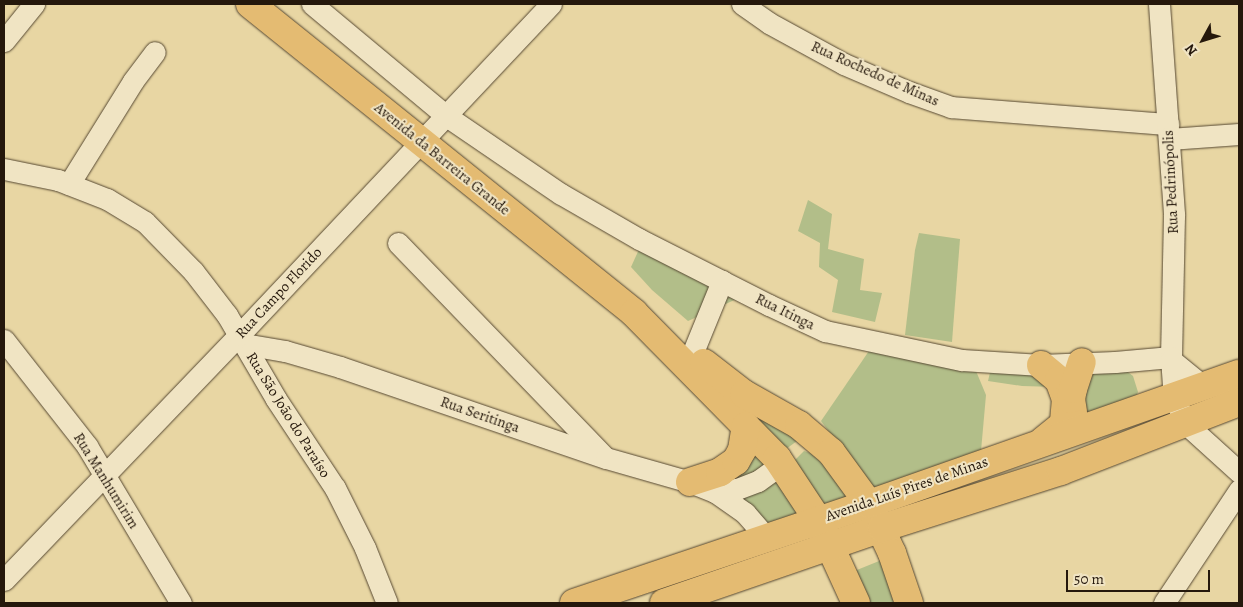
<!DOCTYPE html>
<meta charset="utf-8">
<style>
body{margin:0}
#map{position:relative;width:1243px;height:607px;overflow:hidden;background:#e8d6a3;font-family:Alegreya,serif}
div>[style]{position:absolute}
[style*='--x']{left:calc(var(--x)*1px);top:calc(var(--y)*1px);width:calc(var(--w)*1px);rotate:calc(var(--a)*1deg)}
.green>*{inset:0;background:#b2be89}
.roads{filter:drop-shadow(0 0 1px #564832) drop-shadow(0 0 1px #564832)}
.minor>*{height:21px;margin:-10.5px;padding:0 10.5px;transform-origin:10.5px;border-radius:10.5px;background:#f0e4c3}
.major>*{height:28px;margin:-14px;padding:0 14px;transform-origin:14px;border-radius:14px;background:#e4bb72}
span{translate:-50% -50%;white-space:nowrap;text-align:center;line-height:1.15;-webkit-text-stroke:4px #f0e4c3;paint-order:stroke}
.street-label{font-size:15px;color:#25180c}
.frame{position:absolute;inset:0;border:5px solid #25180c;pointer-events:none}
.north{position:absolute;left:1178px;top:15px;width:50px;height:50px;-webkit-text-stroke:4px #f0e4c3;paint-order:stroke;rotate:231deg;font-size:14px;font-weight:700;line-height:20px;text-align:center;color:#25180c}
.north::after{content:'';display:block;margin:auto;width:18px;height:22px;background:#25180c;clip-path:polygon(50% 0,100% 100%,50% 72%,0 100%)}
.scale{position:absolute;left:1066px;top:570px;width:144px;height:22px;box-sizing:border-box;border:2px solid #25180c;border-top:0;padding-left:6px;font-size:15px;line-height:18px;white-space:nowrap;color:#25180c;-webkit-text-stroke:4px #f0e4c3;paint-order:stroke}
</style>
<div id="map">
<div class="green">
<i style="clip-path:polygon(808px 200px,832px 214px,828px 249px,864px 259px,860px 290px,882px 293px,875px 322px,832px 312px,838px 280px,819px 267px,820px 243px,798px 231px)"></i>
<i style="clip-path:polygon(919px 233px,960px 239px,952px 342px,905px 335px,915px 250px)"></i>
<i style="clip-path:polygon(641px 245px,741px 297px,688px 321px,652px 290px,631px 267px)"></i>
<i style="clip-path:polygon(871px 348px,976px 371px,986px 395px,981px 451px,873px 490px,821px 421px)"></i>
<i style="clip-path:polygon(1115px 362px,1133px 376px,1138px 392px,1132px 406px,1113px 415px,1080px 413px,1081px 369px)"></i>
<i style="clip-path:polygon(992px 364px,1022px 366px,1056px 387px,1022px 386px,988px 381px)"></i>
<i style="clip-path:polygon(738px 400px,810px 440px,797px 441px,786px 449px)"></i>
<i style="clip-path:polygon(746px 449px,777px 458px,749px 481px,731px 478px)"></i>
<i style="clip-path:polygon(804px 451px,829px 459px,855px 496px,826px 509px,789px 466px)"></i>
<i style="clip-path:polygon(782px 474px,807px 515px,767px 530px,730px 494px)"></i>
<i style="clip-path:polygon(889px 557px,905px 603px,861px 603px,847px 574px)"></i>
</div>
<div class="roads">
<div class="minor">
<i style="--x:312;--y:4;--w:173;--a:39.8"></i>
<i style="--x:445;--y:115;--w:140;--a:34.3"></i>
<i style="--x:561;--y:194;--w:90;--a:30"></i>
<i style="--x:639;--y:239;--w:146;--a:26.9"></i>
<i style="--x:769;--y:305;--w:62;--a:24.9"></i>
<i style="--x:825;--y:331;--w:140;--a:12"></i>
<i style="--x:962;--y:360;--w:79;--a:3.6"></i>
<i style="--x:1041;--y:365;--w:74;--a:-2.3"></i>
<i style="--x:1115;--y:362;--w:56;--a:-5.1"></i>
<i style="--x:742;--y:4;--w:33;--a:35"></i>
<i style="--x:769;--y:23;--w:85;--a:28.7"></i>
<i style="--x:844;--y:64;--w:71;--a:23.3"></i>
<i style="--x:909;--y:92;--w:45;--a:19.7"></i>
<i style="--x:951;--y:107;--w:218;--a:4.5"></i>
<i style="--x:1159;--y:4;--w:212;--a:85.9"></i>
<i style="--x:1174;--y:215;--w:142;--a:91.2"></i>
<i style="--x:1171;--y:357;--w:39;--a:86"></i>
<i style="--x:1174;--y:396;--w:29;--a:68"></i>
<i style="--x:1185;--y:423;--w:73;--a:42.2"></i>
<i style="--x:4;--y:41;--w:48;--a:-51"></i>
<i style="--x:1169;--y:139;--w:70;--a:-4.1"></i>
<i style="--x:4;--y:169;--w:55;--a:11.5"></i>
<i style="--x:58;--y:180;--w:53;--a:21.2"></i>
<i style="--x:107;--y:199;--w:44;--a:31.2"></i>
<i style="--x:145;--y:222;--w:69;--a:45.6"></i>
<i style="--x:193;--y:271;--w:56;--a:52.3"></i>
<i style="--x:227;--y:315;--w:97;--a:59.7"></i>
<i style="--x:276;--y:399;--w:107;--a:56.5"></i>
<i style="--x:335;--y:488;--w:67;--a:63.4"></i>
<i style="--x:365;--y:548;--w:59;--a:68.2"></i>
<i style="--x:69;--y:184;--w:121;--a:-58.1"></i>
<i style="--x:133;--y:81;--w:36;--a:-53"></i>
<i style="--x:398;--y:243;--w:296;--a:46"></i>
<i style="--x:4;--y:340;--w:135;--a:51.9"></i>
<i style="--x:87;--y:446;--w:183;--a:59.1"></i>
<i style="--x:244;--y:344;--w:42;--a:9.7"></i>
<i style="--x:285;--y:351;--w:57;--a:16.2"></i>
<i style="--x:340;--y:367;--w:281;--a:18.9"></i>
<i style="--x:606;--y:458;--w:87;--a:15.9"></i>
<i style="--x:690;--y:482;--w:27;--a:22"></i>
<i style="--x:715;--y:492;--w:37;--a:35"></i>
<i style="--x:745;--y:513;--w:33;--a:49"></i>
<i style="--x:693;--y:352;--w:77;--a:-67.8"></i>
<i style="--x:1171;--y:360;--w:41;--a:39.1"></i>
<i style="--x:715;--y:492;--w:22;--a:-8"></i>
<i style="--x:737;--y:489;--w:22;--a:-21"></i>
<i style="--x:758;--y:481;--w:29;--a:-36"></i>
<i style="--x:4;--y:580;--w:339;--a:-46.2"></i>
<i style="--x:239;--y:335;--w:455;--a:-46.7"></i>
<i style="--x:1164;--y:603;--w:136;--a:-56.4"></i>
</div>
<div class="major">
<i style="--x:250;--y:4;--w:493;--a:38.8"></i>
<i style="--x:634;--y:313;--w:204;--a:45.4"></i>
<i style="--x:777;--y:458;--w:74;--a:56.5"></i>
<i style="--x:818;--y:520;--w:91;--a:65.4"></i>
<i style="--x:704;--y:363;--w:51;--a:37.8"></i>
<i style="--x:744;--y:394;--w:63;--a:29.4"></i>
<i style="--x:799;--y:425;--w:42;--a:40.2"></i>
<i style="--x:831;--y:452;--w:64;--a:53.8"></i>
<i style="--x:869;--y:504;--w:54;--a:64.9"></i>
<i style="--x:892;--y:553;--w:53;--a:71.2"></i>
<i style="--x:1041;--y:365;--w:23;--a:40"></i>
<i style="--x:1059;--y:380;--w:20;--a:70"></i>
<i style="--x:1066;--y:399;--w:25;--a:95"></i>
<i style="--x:1064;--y:424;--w:27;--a:141"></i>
<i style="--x:1073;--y:412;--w:13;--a:-99"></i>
<i style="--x:1071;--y:399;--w:10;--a:-79"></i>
<i style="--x:1073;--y:389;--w:28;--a:-72"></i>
<i style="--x:690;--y:482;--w:32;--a:-18"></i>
<i style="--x:720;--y:472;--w:19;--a:-35"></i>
<i style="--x:736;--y:461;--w:13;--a:-61"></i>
<i style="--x:742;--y:450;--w:24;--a:-81"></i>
<i style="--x:574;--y:603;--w:311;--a:-18.6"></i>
<i style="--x:869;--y:504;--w:392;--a:-19.4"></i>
<i style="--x:664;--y:603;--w:231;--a:-19"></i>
<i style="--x:882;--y:528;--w:188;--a:-17.7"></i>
<i style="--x:1061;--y:471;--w:191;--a:-21.2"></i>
</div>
</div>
<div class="street-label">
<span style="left:875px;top:74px;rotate:24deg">Rua Rochedo de Minas</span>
<span style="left:442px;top:159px;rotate:39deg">Avenida da Barreira Grande</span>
<span style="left:1171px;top:182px;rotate:-93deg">Rua Pedrinópolis</span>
<span style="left:279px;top:293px;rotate:-47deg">Rua Campo Florido</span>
<span style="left:785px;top:312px;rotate:26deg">Rua Itinga</span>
<span style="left:288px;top:415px;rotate:58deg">Rua São João do Paraíso</span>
<span style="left:480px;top:415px;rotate:19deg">Rua Seritinga</span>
<span style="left:106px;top:481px;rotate:58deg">Rua Manhumirim</span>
<span style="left:907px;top:489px;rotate:-19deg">Avenida Luís Pires de Minas</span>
</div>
<div class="frame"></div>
<div class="north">N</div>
<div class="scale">50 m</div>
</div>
